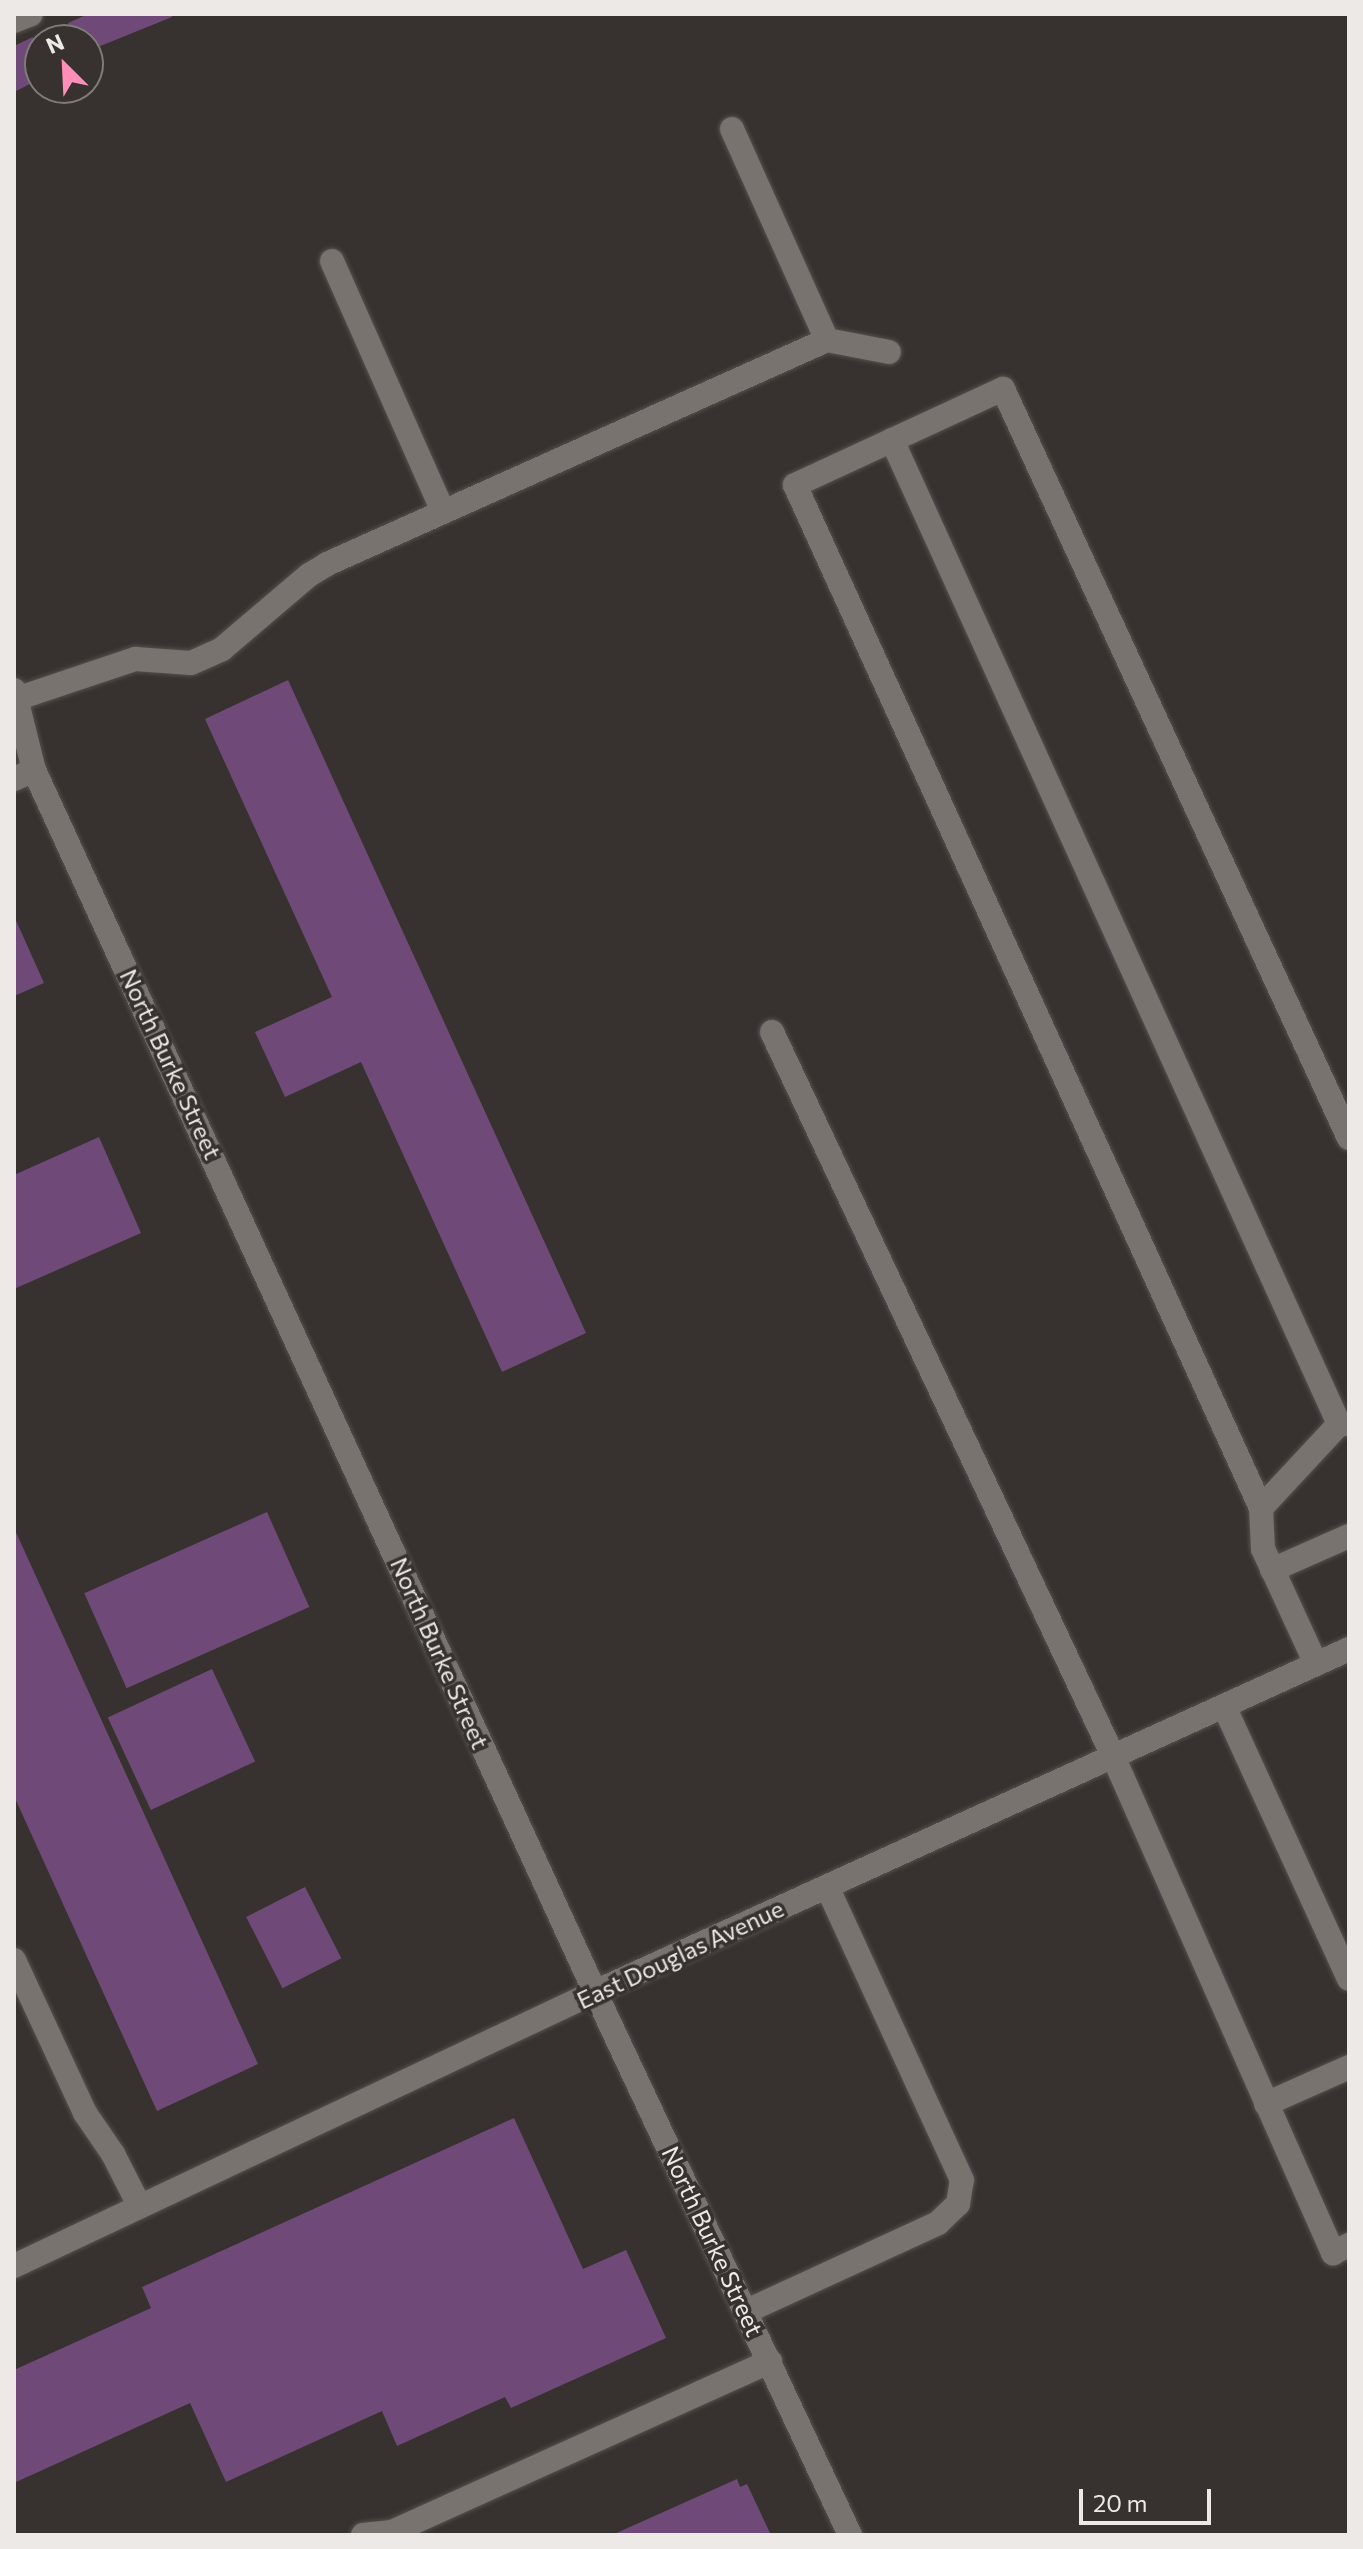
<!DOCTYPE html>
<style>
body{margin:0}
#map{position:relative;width:1363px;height:2549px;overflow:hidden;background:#37322f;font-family:Commissioner,sans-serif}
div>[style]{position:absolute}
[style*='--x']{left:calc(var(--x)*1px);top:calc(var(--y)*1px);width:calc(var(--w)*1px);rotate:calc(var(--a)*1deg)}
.building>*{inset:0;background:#6f4a78;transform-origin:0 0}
.roads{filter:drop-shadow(0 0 2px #54504d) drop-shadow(0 0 2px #54504d)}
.lane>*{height:24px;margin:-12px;padding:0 12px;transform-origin:12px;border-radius:12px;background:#797370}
.street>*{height:24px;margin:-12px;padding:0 12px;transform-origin:12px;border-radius:12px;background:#797370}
.secondary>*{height:24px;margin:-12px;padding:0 12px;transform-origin:12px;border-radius:12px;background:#797370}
span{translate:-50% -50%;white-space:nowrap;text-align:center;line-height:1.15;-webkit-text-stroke:7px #37322f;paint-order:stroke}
.street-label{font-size:24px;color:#ece9e6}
.frame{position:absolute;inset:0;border:16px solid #ece9e6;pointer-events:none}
.north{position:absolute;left:24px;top:24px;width:80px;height:80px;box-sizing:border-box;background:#37322f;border:2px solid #7f7b78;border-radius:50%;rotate:336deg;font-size:22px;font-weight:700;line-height:32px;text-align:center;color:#ece9e6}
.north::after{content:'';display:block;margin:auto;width:28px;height:36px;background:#ff8eb9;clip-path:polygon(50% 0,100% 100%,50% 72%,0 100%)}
.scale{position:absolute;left:1079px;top:2489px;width:132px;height:36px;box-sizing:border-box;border:4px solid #ece9e6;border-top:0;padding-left:10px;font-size:24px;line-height:28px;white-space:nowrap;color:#ece9e6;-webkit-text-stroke:6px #37322f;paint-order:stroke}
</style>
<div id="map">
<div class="building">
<i style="clip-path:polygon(88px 14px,171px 14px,172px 17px,88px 51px,88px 40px,75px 40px,68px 23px)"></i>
<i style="clip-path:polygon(33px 37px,40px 51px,40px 79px,14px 92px,14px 46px)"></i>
<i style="clip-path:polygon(288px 680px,586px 1333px,502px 1372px,361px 1062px,285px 1097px,255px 1032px,332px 997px,205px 719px)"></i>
<i style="clip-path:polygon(14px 916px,44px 983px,14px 996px)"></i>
<i style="clip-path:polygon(99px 1137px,141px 1233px,14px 1289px,14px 1175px)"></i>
<i style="left:267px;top:1512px;width:104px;height:200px;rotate:66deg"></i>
<i style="clip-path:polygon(14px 1528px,258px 2064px,157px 2111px,14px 1796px)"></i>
<i style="left:212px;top:1669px;width:102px;height:115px;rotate:65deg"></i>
<i style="left:305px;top:1887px;width:80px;height:66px;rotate:63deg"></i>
<i style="clip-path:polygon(514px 2118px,583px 2269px,626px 2250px,666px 2338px,511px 2408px,505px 2397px,397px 2446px,382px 2411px,226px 2482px,190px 2403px,14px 2483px,14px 2370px,151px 2308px,142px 2287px)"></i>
<i style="clip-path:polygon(737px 2479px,740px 2487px,747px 2484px,771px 2535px,612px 2535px)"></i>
</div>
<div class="roads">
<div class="lane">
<i style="--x:14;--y:21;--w:18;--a:-22"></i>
<i style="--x:732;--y:129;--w:231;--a:65.8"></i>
<i style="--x:332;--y:261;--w:274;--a:66.1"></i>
<i style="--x:892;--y:440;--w:1081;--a:65.57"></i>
<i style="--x:1339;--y:1424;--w:10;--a:0"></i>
<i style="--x:16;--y:699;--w:126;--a:-18.6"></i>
<i style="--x:135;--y:659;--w:56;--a:4.1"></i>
<i style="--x:191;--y:663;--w:34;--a:-24"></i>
<i style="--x:222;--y:649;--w:114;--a:-40.4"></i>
<i style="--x:309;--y:575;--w:21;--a:-31"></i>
<i style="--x:327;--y:564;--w:548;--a:-24.13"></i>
<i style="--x:827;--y:340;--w:63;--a:11"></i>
<i style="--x:772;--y:1032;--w:800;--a:64.78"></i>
<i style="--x:1113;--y:1756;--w:544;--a:66.12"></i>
<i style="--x:1333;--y:2253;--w:18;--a:-27"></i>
<i style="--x:1261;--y:1508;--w:115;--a:-47.1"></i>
<i style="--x:1272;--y:1570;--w:84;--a:-23.8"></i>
<i style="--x:1316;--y:1664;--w:127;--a:-114.7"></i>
<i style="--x:1263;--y:1549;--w:41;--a:-92.8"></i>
<i style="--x:1261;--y:1508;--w:1124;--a:-114.49"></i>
<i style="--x:795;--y:485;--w:229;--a:-24.8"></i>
<i style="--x:1003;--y:389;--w:825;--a:65.21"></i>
<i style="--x:1224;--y:1706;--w:300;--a:65.4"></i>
<i style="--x:14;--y:1960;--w:169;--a:65.1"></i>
<i style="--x:85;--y:2113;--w:50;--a:55.7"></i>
<i style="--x:113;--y:2154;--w:59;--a:63"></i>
<i style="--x:1266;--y:2104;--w:91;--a:-24"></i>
<i style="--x:747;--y:2311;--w:210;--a:-24.7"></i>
<i style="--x:938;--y:2223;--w:28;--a:-44"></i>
<i style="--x:958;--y:2204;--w:24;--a:-81"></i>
<i style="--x:962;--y:2180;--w:323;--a:-114.7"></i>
<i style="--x:363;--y:2535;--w:29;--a:-6"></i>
<i style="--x:392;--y:2532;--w:415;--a:-24.3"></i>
</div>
<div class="street">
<i style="--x:14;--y:690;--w:82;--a:76"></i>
<i style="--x:14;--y:2266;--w:642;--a:-25.25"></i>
<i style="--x:595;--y:1992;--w:828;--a:-24.46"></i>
</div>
<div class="secondary">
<i style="--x:14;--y:779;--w:22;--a:-24"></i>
<i style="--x:34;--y:770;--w:1345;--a:65.34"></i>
<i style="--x:595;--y:1992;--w:600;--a:64.84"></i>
</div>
</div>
<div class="street-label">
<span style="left:171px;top:1064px;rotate:65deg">North Burke Street</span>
<span style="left:440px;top:1653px;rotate:66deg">North Burke Street</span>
<span style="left:680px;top:1954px;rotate:-25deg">East Douglas Avenue</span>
<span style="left:713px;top:2241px;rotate:65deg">North Burke Street</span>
</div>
<div class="frame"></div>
<div class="north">N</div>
<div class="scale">20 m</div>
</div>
